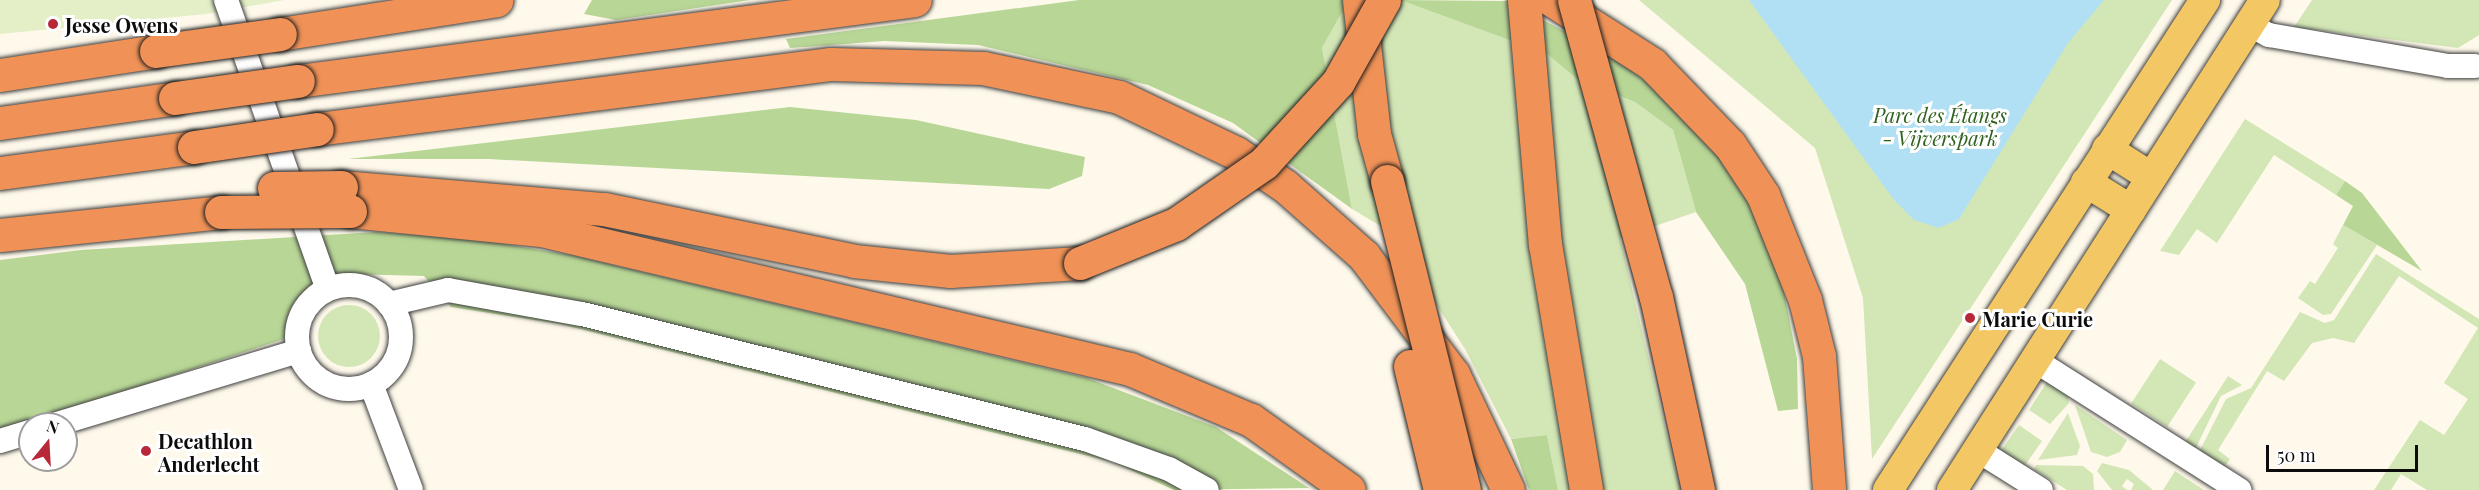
<!DOCTYPE html>
<meta charset="utf-8">
<style>
body{margin:0}
#map{position:relative;width:2479px;height:490px;overflow:hidden;background:#fef9eb;font-family:"Playfair Display",serif}
div>[style]{position:absolute}
[style*='--x']{left:calc(var(--x)*1px);top:calc(var(--y)*1px);width:calc(var(--w)*1px);rotate:calc(var(--a)*1deg)}
.green>*{inset:0;background:#d3e7b6;transform-origin:0 0}
.round{border-radius:50%}
.forest>*{inset:0;background:#b8d796}
.pitch>*{inset:0;background:#e4efc7}
.water>*{inset:0;background:#b1e0f4}
.roads{filter:drop-shadow(0 0 2px #3f3f3f) drop-shadow(0 0 2px #3f3f3f)}
.minor>*{height:24px;margin:-12px;padding:0 12px;transform-origin:12px;border-radius:12px;background:#fff}
.minor>.ring{margin:-12px;padding:0;box-sizing:content-box;background:none;border:24px solid #fff;border-radius:50%}
.major>*{height:30px;margin:-15px;padding:0 15px;transform-origin:15px;border-radius:15px;background:#f4c765}
.highway>*{height:33px;margin:-16.5px;padding:0 16.5px;transform-origin:16.5px;border-radius:16.5px;background:#f09257}
.bridges{filter:drop-shadow(0 0 2px #1d1d1d) drop-shadow(0 0 2px #1d1d1d)}
.highway-bridge>*{height:33px;margin:-16.5px;padding:0 16.5px;transform-origin:16.5px;border-radius:16.5px;background:#f09257}
.dots>*{width:16px;height:16px;translate:-50% -50%;box-sizing:border-box;border:3px solid #fff;border-radius:50%}
span{translate:-50% -50%;white-space:nowrap;text-align:center;line-height:1.15;-webkit-text-stroke:6px #fff;paint-order:stroke}
.poi-label{font-size:20px;color:#0c0c0c;font-weight:700}
.left{translate:0 -50%;text-align:left}
.park-label{font-size:20px;color:#31611e;font-style:italic}
.north{position:absolute;left:18px;top:412px;width:60px;height:60px;box-sizing:border-box;background:#fff;border:2px solid #9e9e9e;border-radius:50%;rotate:18deg;font-size:16px;font-weight:700;line-height:24px;text-align:center;color:#0c0c0c}
.north::after{content:'';display:block;margin:auto;width:21px;height:27px;background:#b72839;clip-path:polygon(50% 0,100% 100%,50% 72%,0 100%)}
.scale{position:absolute;left:2266px;top:445px;width:152px;height:27px;box-sizing:border-box;border:3px solid #0c0c0c;border-top:0;padding-left:8px;font-size:18px;line-height:21px;white-space:nowrap;color:#0c0c0c;-webkit-text-stroke:4px #fff;paint-order:stroke}
</style>
<div id="map">
<div class="green">
<i style="clip-path:polygon(1349px 0,1400px 0,1547px 54px,1577px 79px,1635px 102px,1673px 130px,1696px 212px,1620px 238px,1680px 490px,1558px 490px,1547px 435px,1511px 439px,1465px 349px,1389px 231px,1352px 209px,1322px 48px)"></i>
<i style="clip-path:polygon(1639px 0,2172px 0,1872px 459px,1863px 298px,1815px 148px)"></i>
<i style="clip-path:polygon(2312px 0,2479px 0,2479px 35px,2458px 48px,2294px 27px)"></i>
<i style="clip-path:polygon(2245px 119px,2345px 181px,2336px 195px,2274px 155px,2217px 243px,2197px 229px,2179px 255px,2160px 251px)"></i>
<i style="clip-path:polygon(2343px 225px,2377px 245px,2331px 314px,2323px 315px,2298px 298px,2310px 281px,2315px 284px,2338px 248px,2333px 244px)"></i>
<i style="clip-path:polygon(2376px 254px,2479px 319px,2479px 490px,2427px 490px,2401px 474px,2391px 490px,2374px 490px,2420px 420px,2444px 435px,2468px 399px,2444px 383px,2478px 328px,2399px 276px,2354px 343px,2333px 338px,2312px 343px,2284px 381px,2267px 371px,2218px 450px,2230px 459px,2221px 471px,2197px 456px,2226px 399px,2251px 388px,2300px 312px,2325px 323px,2334px 320px)"></i>
<i class="round" style="left:318px;top:305px;width:62px;height:62px"></i>
<i style="left:2160px;top:359px;width:43px;height:53px;rotate:33deg"></i>
<i style="clip-path:polygon(2228px 376px,2242px 385px,2221px 396px,2193px 454px,2182px 447px)"></i>
<i style="clip-path:polygon(2047px 382px,2068px 396px,2069px 403px,2050px 424px,2029px 410px)"></i>
<i style="clip-path:polygon(2075px 405px,2127px 440px,2120px 452px,2107px 457px,2091px 452px)"></i>
<i style="clip-path:polygon(2068px 413px,2080px 446px,2077px 455px,2038px 460px)"></i>
<i style="left:2019px;top:425px;width:28px;height:33px;rotate:35deg"></i>
<i style="clip-path:polygon(2102px 463px,2129px 470px,2153px 490px,2131px 490px,2134px 484px,2127px 479px,2122px 486px,2127px 490px,2112px 490px,2097px 471px)"></i>
<i style="clip-path:polygon(2036px 465px,2083px 466px,2093px 474px,2094px 490px,2067px 490px,2034px 469px)"></i>
<i style="clip-path:polygon(2175px 471px,2204px 490px,2163px 490px)"></i>
</div>
<div class="forest">
<i style="clip-path:polygon(592px 0,750px 0,616px 20px,584px 14px)"></i>
<i style="clip-path:polygon(1079px 0,1349px 0,1322px 48px,1352px 209px,1233px 123px,1148px 85px,978px 45px,885px 41px,790px 48px,786px 39px)"></i>
<i style="clip-path:polygon(1400px 0,1507px 1px,1621px 61px,1667px 100px,1722px 161px,1757px 216px,1783px 287px,1797px 359px,1798px 409px,1778px 411px,1745px 284px,1696px 212px,1673px 130px,1635px 102px,1577px 79px,1547px 54px)"></i>
<i style="clip-path:polygon(790px 107px,916px 120px,1085px 157px,1082px 176px,1049px 189px,489px 159px,348px 159px)"></i>
<i style="clip-path:polygon(2345px 181px,2362px 193px,2422px 271px,2343px 225px,2353px 206px,2336px 195px)"></i>
<i style="clip-path:polygon(377px 232px,473px 239px,571px 255px,1087px 378px,1216px 427px,1309px 488px,1174px 490px,1113px 462px,1031px 442px,560px 324px,451px 307px,424px 276px,348px 274px,316px 285px,298px 301px,284px 339px,0 432px,0 260px,81px 250px)"></i>
<i style="clip-path:polygon(1547px 435px,1558px 490px,1529px 490px,1511px 439px)"></i>
</div>
<div class="pitch">
<i style="clip-path:polygon(0 0,284px 0,206px 14px,0 34px)"></i>
</div>
<div class="water">
<i style="clip-path:polygon(1749px 0,2104px 0,2068px 43px,1959px 219px,1939px 228px,1914px 220px,1894px 200px)"></i>
</div>
<div class="roads">
<div class="minor">
<i style="--x:226;--y:0;--w:306;--a:70.6"></i>
<i style="--x:2248;--y:24;--w:24;--a:28"></i>
<i style="--x:2269;--y:35;--w:182;--a:9.8"></i>
<i style="--x:2448;--y:66;--w:27;--a:0"></i>
<i class="ring" style="left:297px;top:285px;width:80px;height:80px"></i>
<i style="--x:389;--y:304;--w:61;--a:-13.3"></i>
<i style="--x:448;--y:290;--w:136;--a:10.2"></i>
<i style="--x:582;--y:314;--w:518;--a:13.96"></i>
<i style="--x:1085;--y:439;--w:89;--a:19.7"></i>
<i style="--x:1169;--y:469;--w:43;--a:28.9"></i>
<i style="--x:2036;--y:361;--w:241;--a:32.4"></i>
<i style="--x:371;--y:384;--w:113;--a:69.3"></i>
<i style="--x:57;--y:424;--w:253;--a:-16.8"></i>
<i style="--x:0;--y:441;--w:31;--a:-17"></i>
<i style="--x:1979;--y:451;--w:73;--a:32.2"></i>
</div>
<div class="major">
<i style="--x:2107;--y:149;--w:52;--a:32.5"></i>
<i style="--x:2086;--y:182;--w:53;--a:31.9"></i>
<i style="--x:1888;--y:490;--w:584;--a:-57.1"></i>
<i style="--x:1952;--y:490;--w:581;--a:-57.43"></i>
</div>
<div class="highway">
<i style="--x:1359;--y:0;--w:135;--a:83.6"></i>
<i style="--x:1374;--y:134;--w:49;--a:74.5"></i>
<i style="--x:1524;--y:0;--w:245;--a:85.1"></i>
<i style="--x:1545;--y:244;--w:249;--a:80.5"></i>
<i style="--x:1552;--y:0;--w:119;--a:32.6"></i>
<i style="--x:1652;--y:64;--w:112;--a:46.1"></i>
<i style="--x:1730;--y:145;--w:60;--a:56.6"></i>
<i style="--x:1763;--y:195;--w:113;--a:68.2"></i>
<i style="--x:1805;--y:300;--w:58;--a:76"></i>
<i style="--x:1819;--y:356;--w:134;--a:85.7"></i>
<i style="--x:280;--y:34;--w:219;--a:-8.9"></i>
<i style="--x:0;--y:75;--w:158;--a:-8.7"></i>
<i style="--x:298;--y:81;--w:622;--a:-7.48"></i>
<i style="--x:0;--y:123;--w:177;--a:-8.1"></i>
<i style="--x:317;--y:129;--w:518;--a:-7.21"></i>
<i style="--x:831;--y:64;--w:152;--a:1.5"></i>
<i style="--x:983;--y:68;--w:139;--a:12"></i>
<i style="--x:1119;--y:97;--w:130;--a:25.6"></i>
<i style="--x:1236;--y:153;--w:59;--a:34"></i>
<i style="--x:1285;--y:186;--w:106;--a:41.5"></i>
<i style="--x:1364;--y:256;--w:148;--a:53"></i>
<i style="--x:1453;--y:374;--w:128;--a:64.6"></i>
<i style="--x:0;--y:173;--w:196;--a:-7.6"></i>
<i style="--x:341;--y:187;--w:264;--a:4.8"></i>
<i style="--x:604;--y:209;--w:255;--a:11.7"></i>
<i style="--x:854;--y:261;--w:97;--a:5.9"></i>
<i style="--x:950;--y:271;--w:130;--a:-3.5"></i>
<i style="--x:350;--y:211;--w:192;--a:5.7"></i>
<i style="--x:541;--y:230;--w:605;--a:13.28"></i>
<i style="--x:1130;--y:369;--w:131;--a:22.9"></i>
<i style="--x:1251;--y:420;--w:120;--a:35.5"></i>
<i style="--x:0;--y:235;--w:222;--a:-5.9"></i>
</div>
</div>
<div class="bridges">
<div class="highway-bridge">
<i style="--x:1574;--y:0;--w:308;--a:74.6"></i>
<i style="--x:1656;--y:297;--w:198;--a:77.7"></i>
<i style="--x:156;--y:51;--w:125;--a:-7.8"></i>
<i style="--x:175;--y:98;--w:124;--a:-7.9"></i>
<i style="--x:194;--y:147;--w:124;--a:-8.3"></i>
<i style="--x:1387;--y:181;--w:318;--a:76"></i>
<i style="--x:274;--y:188;--w:67;--a:-0.9"></i>
<i style="--x:221;--y:212;--w:129;--a:-0.4"></i>
<i style="--x:1080;--y:263;--w:104;--a:-22.1"></i>
<i style="--x:1176;--y:224;--w:107;--a:-34.7"></i>
<i style="--x:1264;--y:163;--w:110;--a:-47.6"></i>
<i style="--x:1338;--y:82;--w:94;--a:-60.7"></i>
<i style="--x:1410;--y:366;--w:128;--a:76.4"></i>
</div>
</div>
<div class="dots">
<i style="left:53px;top:24px;background:#b72839"></i>
<i style="left:1970px;top:318px;background:#b72839"></i>
<i style="left:146px;top:451px;background:#b72839"></i>
</div>
<div class="poi-label">
<span class="left" style="left:65px;top:24px">Jesse Owens</span>
<span class="left" style="left:1982px;top:318px">Marie Curie</span>
<span class="left" style="left:158px;top:452px">Decathlon<br>Anderlecht</span>
</div>
<div class="park-label">
<span style="left:1940px;top:126px">Parc des Étangs<br>- Vijverspark</span>
</div>
<div class="north">N</div>
<div class="scale">50 m</div>
</div>
